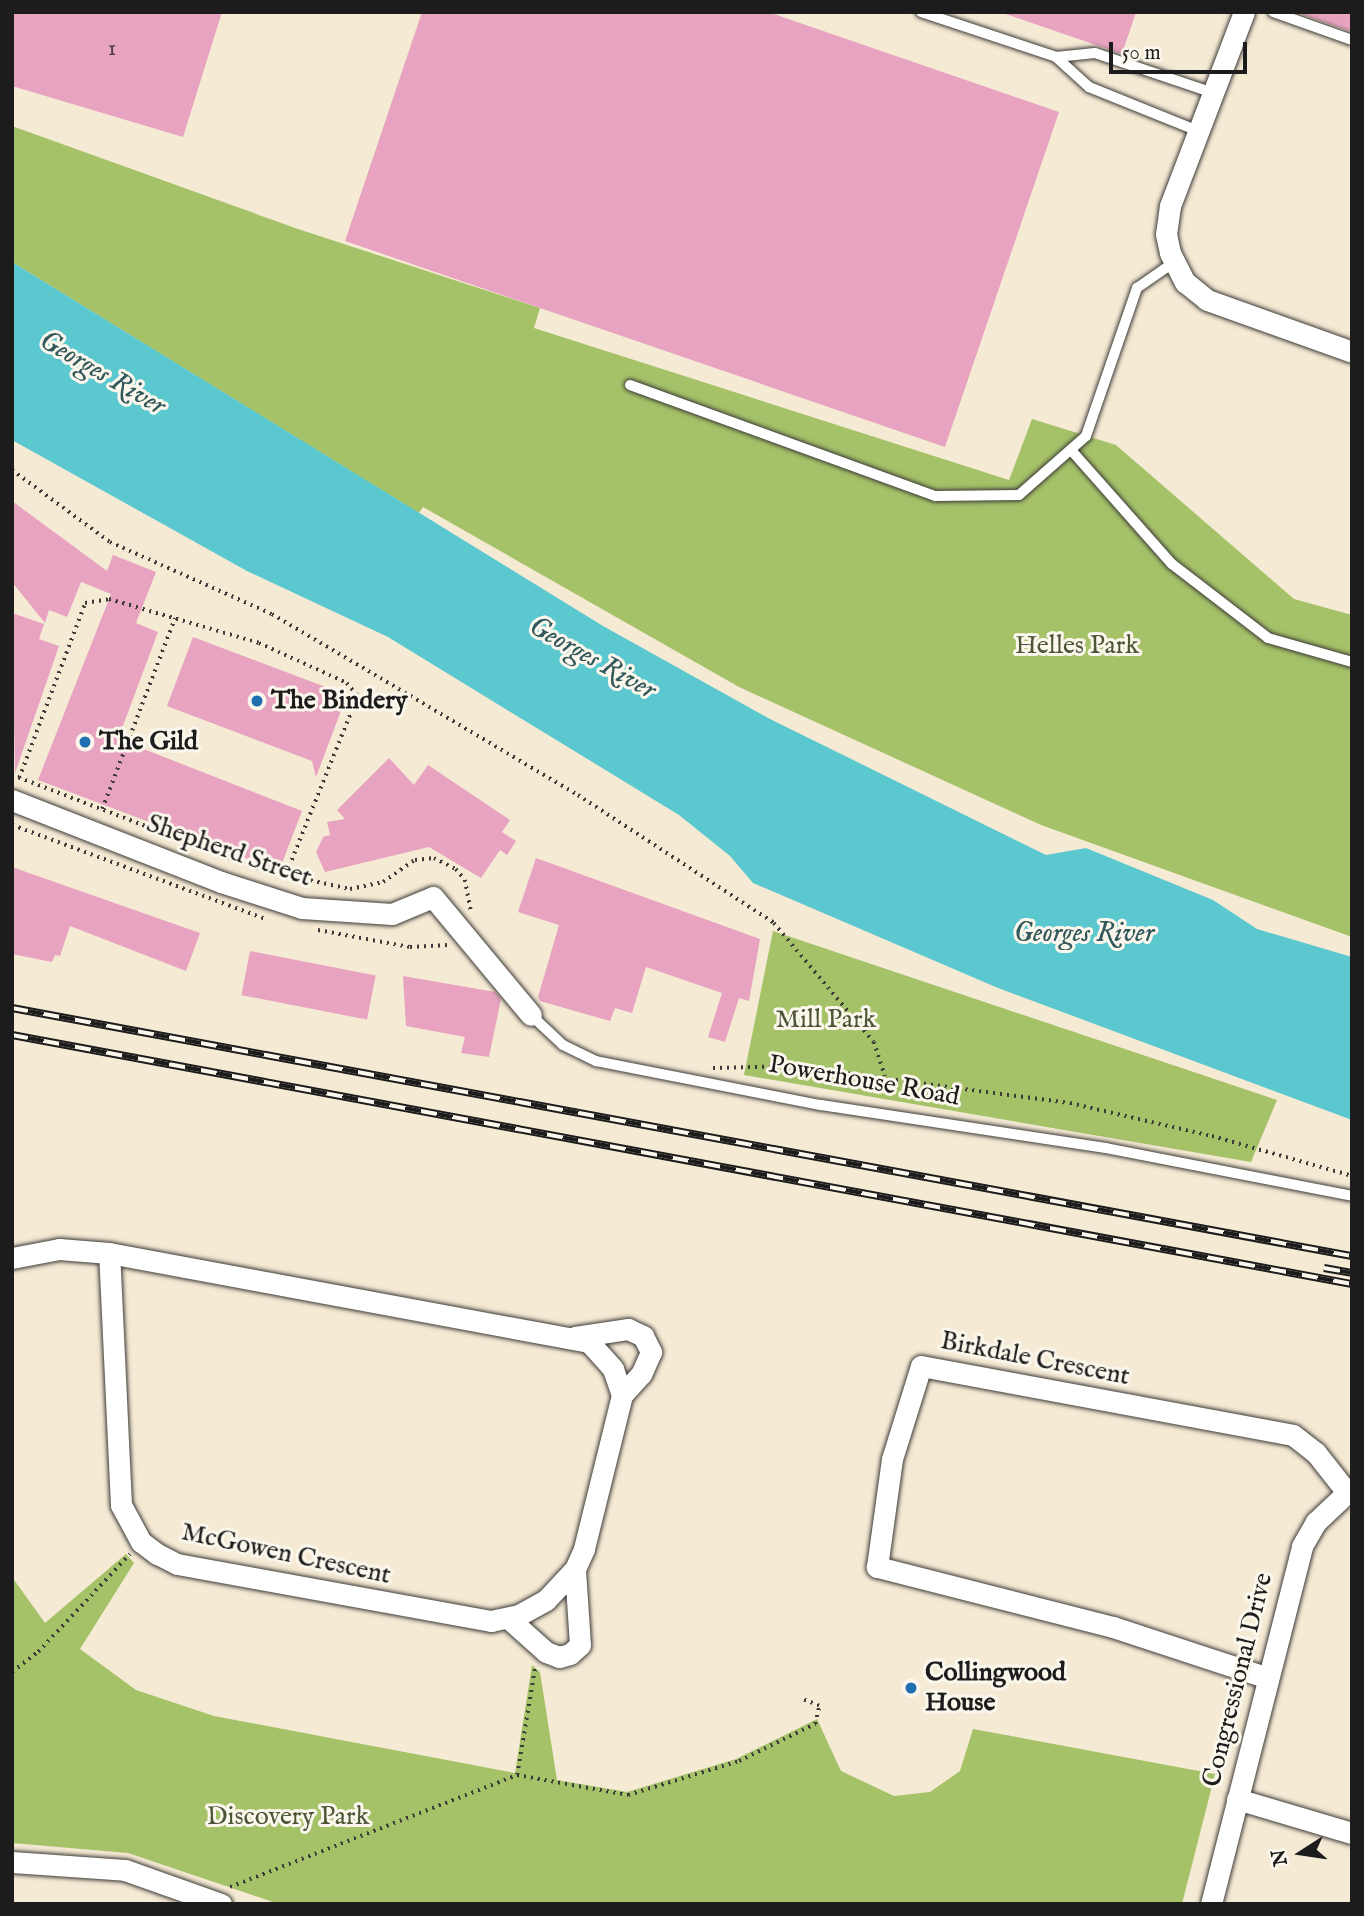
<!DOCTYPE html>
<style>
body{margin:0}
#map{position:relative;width:1364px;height:1916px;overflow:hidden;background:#f5ead4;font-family:"IM FELL English",serif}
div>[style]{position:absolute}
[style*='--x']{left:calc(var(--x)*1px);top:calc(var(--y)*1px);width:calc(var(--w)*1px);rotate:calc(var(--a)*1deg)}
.green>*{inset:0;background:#a6c269}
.water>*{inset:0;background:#5bc8cf}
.building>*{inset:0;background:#e8a3c0;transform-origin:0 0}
.path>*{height:3.5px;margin-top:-1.75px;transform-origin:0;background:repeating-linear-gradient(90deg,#3d3b38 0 2px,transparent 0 7px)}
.roads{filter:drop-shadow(0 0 2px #3d3b38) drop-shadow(0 0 2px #3d3b38)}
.service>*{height:10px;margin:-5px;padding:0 5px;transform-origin:5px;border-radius:5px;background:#fff}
.minor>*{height:21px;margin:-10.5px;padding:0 10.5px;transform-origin:10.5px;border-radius:10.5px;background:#fff}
.rail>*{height:8px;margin-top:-4px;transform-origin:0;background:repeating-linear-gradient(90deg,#fbf7ec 0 16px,#1c1c1c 0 32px);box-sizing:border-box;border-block:2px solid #1c1c1c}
.dots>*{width:19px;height:19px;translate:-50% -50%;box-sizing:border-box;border:4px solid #fbf7ec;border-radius:50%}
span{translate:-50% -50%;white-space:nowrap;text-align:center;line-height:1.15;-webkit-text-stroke:6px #fbf7ec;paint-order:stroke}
.number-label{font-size:23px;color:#4f3e45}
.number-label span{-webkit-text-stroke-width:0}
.park-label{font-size:26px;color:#4c5637}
.poi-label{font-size:26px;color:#1c1c1c;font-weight:700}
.left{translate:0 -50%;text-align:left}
.street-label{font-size:26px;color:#1c1c1c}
.water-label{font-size:28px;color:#32585b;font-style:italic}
.frame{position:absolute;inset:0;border:14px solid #1c1c1c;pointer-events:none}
.north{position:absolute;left:1266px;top:1818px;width:70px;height:70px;-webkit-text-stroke:5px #fbf7ec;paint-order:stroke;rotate:258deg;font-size:19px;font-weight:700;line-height:28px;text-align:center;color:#1c1c1c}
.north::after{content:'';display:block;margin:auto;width:24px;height:32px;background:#1c1c1c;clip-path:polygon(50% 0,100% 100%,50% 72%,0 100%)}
.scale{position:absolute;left:1109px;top:42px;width:138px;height:32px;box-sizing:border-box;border:4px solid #1c1c1c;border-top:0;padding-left:9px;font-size:21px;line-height:24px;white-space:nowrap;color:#1c1c1c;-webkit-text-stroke:5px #fbf7ec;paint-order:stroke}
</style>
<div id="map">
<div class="green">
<i style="clip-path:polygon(12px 126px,298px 229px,540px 308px,534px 328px,1009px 480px,1032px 419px,1116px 445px,1294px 599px,1352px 615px,1352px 937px,1041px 825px,739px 687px,423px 507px,419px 513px,12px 262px)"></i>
<i style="clip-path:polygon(773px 931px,1277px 1100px,1251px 1162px,744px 1075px)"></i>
<i style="clip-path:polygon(126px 1554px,134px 1563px,80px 1649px,136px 1690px,214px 1716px,515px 1773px,532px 1665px,540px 1672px,557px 1780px,627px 1792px,736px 1759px,817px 1719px,841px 1771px,894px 1796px,930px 1792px,960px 1771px,973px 1729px,1215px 1774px,1182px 1904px,279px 1904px,128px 1853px,12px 1843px,12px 1577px,45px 1623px)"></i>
</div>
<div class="water">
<i style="clip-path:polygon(12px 262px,603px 626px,770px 719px,1046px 855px,1086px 848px,1213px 900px,1257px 929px,1352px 957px,1352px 1120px,998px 988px,753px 883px,730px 856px,679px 815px,388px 637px,247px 571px,12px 440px)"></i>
</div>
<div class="building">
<i style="clip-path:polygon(12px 12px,222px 12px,183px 137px,12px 86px)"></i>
<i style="clip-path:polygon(422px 12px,768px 12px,1059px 112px,945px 447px,345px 241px)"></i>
<i style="clip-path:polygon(1000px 12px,1136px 12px,1122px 54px)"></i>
<i style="clip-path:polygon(1301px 12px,1352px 12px,1352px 32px,1301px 14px)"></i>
<i style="clip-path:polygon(12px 501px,107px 571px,113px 555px,156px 572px,136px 623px,158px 632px,118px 739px,302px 811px,279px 871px,38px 780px,111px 594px,81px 582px,67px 617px,49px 610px,45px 623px,12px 582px)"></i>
<i style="clip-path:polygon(12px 613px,44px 624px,39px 639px,59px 646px,15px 773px)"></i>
<i style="clip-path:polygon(193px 637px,347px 695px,316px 777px,312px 761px,167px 706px)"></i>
<i style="clip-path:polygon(389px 758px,414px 785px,428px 765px,510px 820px,502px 832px,516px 841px,507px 855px,500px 850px,481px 878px,429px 847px,325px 872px,316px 852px,323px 837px,330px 835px,327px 822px,345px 819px,337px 810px)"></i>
<i style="clip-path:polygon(536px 858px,760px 939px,749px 1001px,739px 998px,725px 1042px,708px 1037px,722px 993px,646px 967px,632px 1013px,615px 1008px,610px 1021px,540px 1001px,538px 997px,559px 925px,518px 912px)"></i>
<i style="clip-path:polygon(12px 867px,200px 933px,186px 971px,70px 926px,60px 956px,55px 955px,52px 962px,12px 954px)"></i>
<i style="left:250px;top:951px;width:128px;height:45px;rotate:11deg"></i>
<i style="clip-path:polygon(403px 976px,495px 992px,501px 999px,489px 1057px,461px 1053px,465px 1037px,406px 1026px)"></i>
</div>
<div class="path">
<i style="--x:12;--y:470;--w:122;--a:36.3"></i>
<i style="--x:110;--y:542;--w:177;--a:24"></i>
<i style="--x:272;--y:614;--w:356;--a:30.6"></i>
<i style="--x:578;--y:795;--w:234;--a:33.1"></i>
<i style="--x:774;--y:923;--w:155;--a:50"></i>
<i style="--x:874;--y:1042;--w:36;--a:72"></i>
<i style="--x:12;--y:775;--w:261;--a:20.9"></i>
<i style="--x:256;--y:868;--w:96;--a:12.6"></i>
<i style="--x:350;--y:889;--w:34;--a:-12"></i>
<i style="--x:383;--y:882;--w:39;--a:-35"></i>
<i style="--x:415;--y:860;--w:19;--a:-6"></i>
<i style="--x:434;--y:858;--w:25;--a:27"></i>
<i style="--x:456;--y:869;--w:14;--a:51"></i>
<i style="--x:465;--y:880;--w:33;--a:79"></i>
<i style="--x:19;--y:778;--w:187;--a:-69.3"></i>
<i style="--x:85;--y:603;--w:24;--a:-9"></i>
<i style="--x:109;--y:599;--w:156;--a:16.3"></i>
<i style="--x:259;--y:643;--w:97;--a:24.4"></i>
<i style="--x:347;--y:683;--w:17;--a:50"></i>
<i style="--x:358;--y:696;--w:193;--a:111.9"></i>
<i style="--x:102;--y:809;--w:204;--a:-69.1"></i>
<i style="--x:12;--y:825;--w:271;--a:20.3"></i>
<i style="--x:318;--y:930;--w:94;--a:10.5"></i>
<i style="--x:410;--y:947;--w:38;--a:-3"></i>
<i style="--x:713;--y:1068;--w:79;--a:-1.5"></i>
<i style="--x:792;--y:1066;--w:280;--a:7.6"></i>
<i style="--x:1070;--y:1103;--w:146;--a:13.1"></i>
<i style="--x:1212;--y:1136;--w:146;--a:15.9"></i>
<i style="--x:12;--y:1672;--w:33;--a:-38"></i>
<i style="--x:38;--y:1652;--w:134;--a:-46.8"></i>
<i style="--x:517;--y:1775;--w:113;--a:10.2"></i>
<i style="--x:628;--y:1795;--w:116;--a:-17"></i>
<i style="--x:739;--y:1761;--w:85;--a:-26"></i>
<i style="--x:815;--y:1724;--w:18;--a:-77"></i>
<i style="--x:819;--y:1706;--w:18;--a:-158"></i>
<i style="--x:230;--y:1887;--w:308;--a:-21.3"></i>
<i style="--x:517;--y:1775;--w:109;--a:-80.5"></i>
</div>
<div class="roads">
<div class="service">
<i style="--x:921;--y:12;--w:142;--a:18.4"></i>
<i style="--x:1056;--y:57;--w:45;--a:42.3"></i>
<i style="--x:1089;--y:87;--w:118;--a:22"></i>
<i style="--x:1273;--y:12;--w:84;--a:19.5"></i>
<i style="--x:1056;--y:57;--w:39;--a:-6"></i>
<i style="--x:1095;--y:53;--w:125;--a:18.7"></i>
<i style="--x:630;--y:385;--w:325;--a:20"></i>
<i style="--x:935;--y:496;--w:84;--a:-0.7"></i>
<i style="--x:1019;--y:495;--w:89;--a:-41.4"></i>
<i style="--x:1086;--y:436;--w:157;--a:-71"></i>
<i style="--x:1137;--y:288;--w:44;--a:-34.8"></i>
<i style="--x:1071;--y:450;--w:152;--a:48.5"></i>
<i style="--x:1172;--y:564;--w:121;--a:37.6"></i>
<i style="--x:1268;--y:638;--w:87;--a:15.9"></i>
<i style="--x:531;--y:1015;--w:44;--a:43.2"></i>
<i style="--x:563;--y:1045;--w:37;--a:26"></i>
<i style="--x:596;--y:1061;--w:229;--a:11.1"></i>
<i style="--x:821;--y:1105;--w:288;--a:8.6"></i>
<i style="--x:1106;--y:1148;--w:251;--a:11"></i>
</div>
<div class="minor">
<i style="--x:1244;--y:12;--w:208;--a:110.9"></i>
<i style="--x:1170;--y:206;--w:28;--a:98"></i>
<i style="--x:1166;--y:234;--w:19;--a:78"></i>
<i style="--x:1170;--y:253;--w:33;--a:63"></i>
<i style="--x:1185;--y:282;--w:28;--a:39"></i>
<i style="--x:1207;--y:300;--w:154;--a:19.7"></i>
<i style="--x:12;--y:800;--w:225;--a:21.4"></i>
<i style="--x:221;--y:882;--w:85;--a:17.8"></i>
<i style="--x:302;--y:908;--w:90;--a:3.8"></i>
<i style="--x:392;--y:914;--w:44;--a:-22.5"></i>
<i style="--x:433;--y:897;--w:153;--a:50.3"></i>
<i style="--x:12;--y:1258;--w:48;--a:-10.8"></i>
<i style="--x:59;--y:1249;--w:50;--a:4.6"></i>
<i style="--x:109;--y:1253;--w:488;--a:10.5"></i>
<i style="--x:589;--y:1342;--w:36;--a:48"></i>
<i style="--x:613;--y:1369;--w:28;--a:71"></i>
<i style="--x:622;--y:1395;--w:159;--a:103.9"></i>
<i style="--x:584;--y:1549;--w:22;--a:114"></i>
<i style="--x:575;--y:1569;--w:42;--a:133.1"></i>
<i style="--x:546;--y:1600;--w:31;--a:151"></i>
<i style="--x:519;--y:1615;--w:29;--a:168"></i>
<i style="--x:491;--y:1621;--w:319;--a:-169.7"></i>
<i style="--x:177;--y:1564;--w:22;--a:-153"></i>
<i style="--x:157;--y:1554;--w:20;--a:-143"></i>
<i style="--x:141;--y:1542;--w:42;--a:-118.4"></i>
<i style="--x:121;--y:1505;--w:252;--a:-92.7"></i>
<i style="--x:575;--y:1337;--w:54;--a:-8.6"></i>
<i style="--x:628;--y:1329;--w:17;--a:25"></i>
<i style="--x:643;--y:1336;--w:18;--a:63"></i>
<i style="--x:651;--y:1352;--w:24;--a:114"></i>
<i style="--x:641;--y:1374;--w:28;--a:132"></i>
<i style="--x:508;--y:1618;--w:51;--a:41.8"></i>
<i style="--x:546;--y:1652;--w:14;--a:21"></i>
<i style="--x:559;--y:1657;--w:11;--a:-15"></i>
<i style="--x:570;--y:1654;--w:13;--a:-42"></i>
<i style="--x:580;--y:1645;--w:76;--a:-93.8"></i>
<i style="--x:1268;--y:1678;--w:163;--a:-161.8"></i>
<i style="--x:1113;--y:1627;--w:244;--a:-165.7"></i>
<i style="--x:877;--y:1567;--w:109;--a:-82.1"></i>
<i style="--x:892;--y:1459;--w:97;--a:-72.7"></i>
<i style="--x:921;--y:1366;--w:378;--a:10.5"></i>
<i style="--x:1293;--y:1435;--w:29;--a:38"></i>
<i style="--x:1316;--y:1453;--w:48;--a:51.7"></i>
<i style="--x:1237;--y:1799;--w:120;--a:16.5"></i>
<i style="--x:12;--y:1862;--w:113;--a:4"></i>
<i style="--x:125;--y:1870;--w:102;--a:19.5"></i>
<i style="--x:1211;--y:1904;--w:369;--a:-75.7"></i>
<i style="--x:1302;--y:1546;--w:28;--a:-60"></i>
<i style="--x:1316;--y:1522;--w:50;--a:-43.4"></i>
</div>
</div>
<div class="rail">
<i style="--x:12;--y:1008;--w:1363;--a:10.49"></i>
<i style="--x:12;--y:1035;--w:1363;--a:10.53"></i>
<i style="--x:1324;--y:1268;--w:28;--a:10"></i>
</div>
<div class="dots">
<i style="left:257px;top:701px;background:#1f6fb2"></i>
<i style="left:85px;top:742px;background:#1f6fb2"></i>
<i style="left:911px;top:1688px;background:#1f6fb2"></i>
</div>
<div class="number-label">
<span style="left:112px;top:49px">1</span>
</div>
<div class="park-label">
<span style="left:1077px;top:646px">Helles Park</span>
<span style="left:826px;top:1020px">Mill Park</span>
<span style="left:288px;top:1817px">Discovery Park</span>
</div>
<div class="poi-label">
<span class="left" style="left:271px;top:701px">The Bindery</span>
<span class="left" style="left:99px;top:742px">The Gild</span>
<span class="left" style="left:925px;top:1688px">Collingwood<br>House</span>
</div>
<div class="street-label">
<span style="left:229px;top:851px;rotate:19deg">Shepherd Street</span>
<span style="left:864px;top:1081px;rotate:10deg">Powerhouse Road</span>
<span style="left:1035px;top:1359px;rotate:11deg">Birkdale Crescent</span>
<span style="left:286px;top:1554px;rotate:12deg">McGowen Crescent</span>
<span style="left:1238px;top:1680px;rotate:-76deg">Congressional Drive</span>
</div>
<div class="water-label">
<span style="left:102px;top:374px;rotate:30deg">Georges River</span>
<span style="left:592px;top:659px;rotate:29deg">Georges River</span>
<span style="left:1084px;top:934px">Georges River</span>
</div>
<div class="frame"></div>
<div class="north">N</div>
<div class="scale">50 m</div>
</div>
